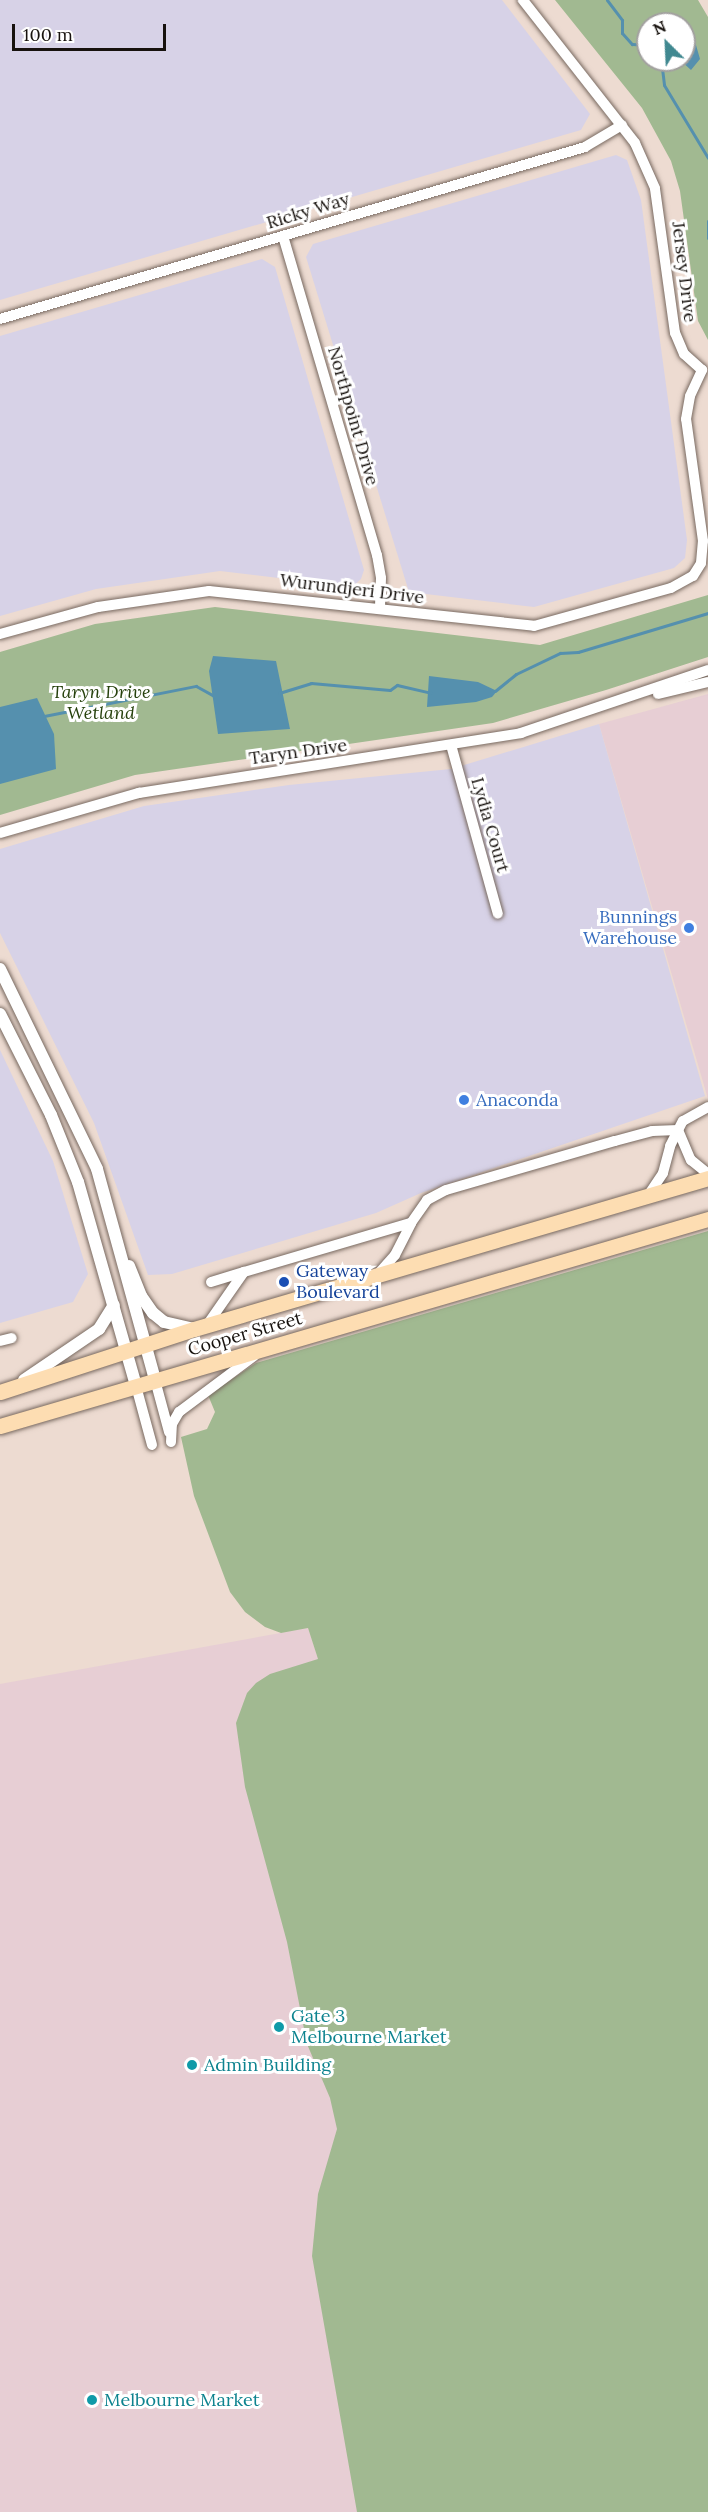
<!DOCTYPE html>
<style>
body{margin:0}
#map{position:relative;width:708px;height:2512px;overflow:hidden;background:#eddbd1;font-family:Lora,serif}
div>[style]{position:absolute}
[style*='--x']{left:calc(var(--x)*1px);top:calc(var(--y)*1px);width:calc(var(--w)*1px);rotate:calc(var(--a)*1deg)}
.commercial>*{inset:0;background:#e7ced4}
.industrial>*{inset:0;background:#d7d2e7}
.green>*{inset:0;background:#a1b991}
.water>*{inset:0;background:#5590ae}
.stream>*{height:3px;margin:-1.5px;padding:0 1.5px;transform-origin:1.5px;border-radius:1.5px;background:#5590ae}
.roads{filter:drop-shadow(0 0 2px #786960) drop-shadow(0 0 2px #786960)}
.minor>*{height:10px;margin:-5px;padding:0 5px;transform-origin:5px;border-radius:5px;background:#fff}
.tertiary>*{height:12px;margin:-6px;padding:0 6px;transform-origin:6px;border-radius:6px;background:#fff}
.primary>*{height:15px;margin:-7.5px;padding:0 7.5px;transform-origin:7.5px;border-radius:7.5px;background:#fdddb2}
.dots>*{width:16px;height:16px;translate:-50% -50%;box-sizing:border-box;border:3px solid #fff;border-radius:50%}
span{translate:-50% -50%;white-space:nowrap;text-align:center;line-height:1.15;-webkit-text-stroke:6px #fff;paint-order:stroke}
.street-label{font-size:18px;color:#17120e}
.park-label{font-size:18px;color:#26410c;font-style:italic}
.shop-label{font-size:18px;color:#366cbe}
.right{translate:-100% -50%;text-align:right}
.left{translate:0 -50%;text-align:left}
.transit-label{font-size:18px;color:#164399}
.culture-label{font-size:18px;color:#0d838f}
.north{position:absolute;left:636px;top:12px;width:60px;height:60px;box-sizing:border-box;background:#fff;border:2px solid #a2a09f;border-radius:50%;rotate:336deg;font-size:16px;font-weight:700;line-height:24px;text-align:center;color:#17120e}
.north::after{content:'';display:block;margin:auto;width:21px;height:27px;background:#408890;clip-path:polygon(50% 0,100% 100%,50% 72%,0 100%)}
.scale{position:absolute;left:12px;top:24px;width:154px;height:27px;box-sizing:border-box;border:3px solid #17120e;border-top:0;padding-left:8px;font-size:18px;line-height:21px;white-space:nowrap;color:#17120e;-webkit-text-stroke:4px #fff;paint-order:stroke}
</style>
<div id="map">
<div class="commercial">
<i style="clip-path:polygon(708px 694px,708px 1099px,599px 724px)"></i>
<i style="clip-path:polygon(308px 1628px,405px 1926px,515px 2512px,0 2512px,0 1684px)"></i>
</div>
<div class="industrial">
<i style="clip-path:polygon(0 0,502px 0,590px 114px,581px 130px,0 300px)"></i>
<i style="clip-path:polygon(616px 155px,627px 160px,641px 200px,687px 540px,685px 558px,674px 568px,534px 607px,409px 592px,306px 257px,313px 244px)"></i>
<i style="clip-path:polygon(262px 259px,275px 267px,364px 570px,361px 579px,352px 587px,220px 571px,96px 589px,0 616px,0 336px)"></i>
<i style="clip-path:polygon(599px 724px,705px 1096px,421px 1193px,376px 1213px,172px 1274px,148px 1275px,94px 1123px,0 933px,0 849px,144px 806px,289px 785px,451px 769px)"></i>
<i style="clip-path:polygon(0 1050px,53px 1161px,88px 1274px,73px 1302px,0 1323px)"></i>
</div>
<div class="green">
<i style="clip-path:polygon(evenodd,555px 0,698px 0,708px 17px,708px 340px,698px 321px,680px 191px,671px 161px,642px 108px,555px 0,648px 24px,684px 24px,684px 60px,648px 60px,648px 24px)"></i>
<i style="clip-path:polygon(708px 595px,708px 657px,606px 690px,493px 723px,135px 775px,0 815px,0 652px,95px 624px,215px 607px,540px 645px)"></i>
<i style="clip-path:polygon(708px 1231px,708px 2512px,357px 2512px,312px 2256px,318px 2194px,337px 2129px,330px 2098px,307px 2044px,287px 1942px,245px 1787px,236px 1723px,247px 1693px,256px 1683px,270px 1674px,318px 1659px,308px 1628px,281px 1633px,265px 1627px,245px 1612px,230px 1592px,194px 1496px,181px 1437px,207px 1429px,215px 1412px,208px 1395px,256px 1363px)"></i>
</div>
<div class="water">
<i style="clip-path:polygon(684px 28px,696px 45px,700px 59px,691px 70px,680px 60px,684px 60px)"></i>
<i style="clip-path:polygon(213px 656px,276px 661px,290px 729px,218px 734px,209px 671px)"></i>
<i style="clip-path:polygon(429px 676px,478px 682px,497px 691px,492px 697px,476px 702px,427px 707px)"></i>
<i style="clip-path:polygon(37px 698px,54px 734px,56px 769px,0 784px,0 707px)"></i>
</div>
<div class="stream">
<i style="--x:607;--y:0;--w:25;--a:53"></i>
<i style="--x:622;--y:20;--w:13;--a:90"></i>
<i style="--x:622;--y:33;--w:15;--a:48"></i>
<i style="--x:632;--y:44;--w:16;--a:4"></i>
<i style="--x:661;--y:60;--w:25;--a:83"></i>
<i style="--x:664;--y:85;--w:85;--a:58.9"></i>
<i style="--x:708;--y:221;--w:17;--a:90"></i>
<i style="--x:495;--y:691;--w:27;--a:-39"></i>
<i style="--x:516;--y:674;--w:49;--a:-25.5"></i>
<i style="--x:560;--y:653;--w:18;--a:-3"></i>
<i style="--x:578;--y:652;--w:136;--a:-16.7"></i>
<i style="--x:279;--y:693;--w:34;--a:-17"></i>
<i style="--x:311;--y:683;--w:79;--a:5.1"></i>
<i style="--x:390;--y:690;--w:9;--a:-36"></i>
<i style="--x:397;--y:685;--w:36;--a:13"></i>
<i style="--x:44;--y:716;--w:155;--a:-11.2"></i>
<i style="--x:196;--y:686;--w:21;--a:29"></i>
</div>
<div class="roads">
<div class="minor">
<i style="--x:283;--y:236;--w:333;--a:73.6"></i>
<i style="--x:377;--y:555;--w:23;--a:80"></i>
<i style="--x:381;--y:578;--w:30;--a:92"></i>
<i style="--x:0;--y:319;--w:610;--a:-16.38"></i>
<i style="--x:585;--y:147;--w:43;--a:-30.7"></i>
<i style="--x:0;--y:634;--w:102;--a:-15.4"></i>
<i style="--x:98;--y:607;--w:112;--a:-8.2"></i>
<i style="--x:209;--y:591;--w:327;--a:6.1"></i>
<i style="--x:534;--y:626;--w:142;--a:-15.5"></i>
<i style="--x:671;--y:588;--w:25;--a:-29"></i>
<i style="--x:693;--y:576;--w:15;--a:-58"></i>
<i style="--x:701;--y:563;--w:22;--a:-85"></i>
<i style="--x:703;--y:541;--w:123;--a:-97.9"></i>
<i style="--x:686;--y:419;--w:23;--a:-80"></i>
<i style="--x:690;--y:396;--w:29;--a:-65"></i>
<i style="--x:702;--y:370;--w:24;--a:-138"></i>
<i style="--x:684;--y:354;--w:23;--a:-113"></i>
<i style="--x:675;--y:333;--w:146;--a:-97.9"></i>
<i style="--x:655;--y:188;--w:49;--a:-114"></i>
<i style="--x:635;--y:143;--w:182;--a:-128.1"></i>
<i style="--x:658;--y:694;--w:51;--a:-13.5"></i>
<i style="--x:451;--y:745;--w:175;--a:74.5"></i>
<i style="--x:0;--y:833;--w:145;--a:-16.1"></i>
<i style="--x:139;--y:793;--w:387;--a:-8.9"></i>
<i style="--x:521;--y:733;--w:197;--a:-18.6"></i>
<i style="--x:678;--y:1130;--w:33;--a:67"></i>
<i style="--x:691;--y:1160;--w:22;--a:39"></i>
<i style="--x:649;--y:1194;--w:25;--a:-56"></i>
<i style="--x:663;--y:1173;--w:28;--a:-75"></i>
<i style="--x:670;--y:1146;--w:28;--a:-63"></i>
<i style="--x:683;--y:1121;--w:29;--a:-29"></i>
<i style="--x:378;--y:1274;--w:25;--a:-48"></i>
<i style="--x:395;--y:1255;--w:36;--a:-63"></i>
<i style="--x:211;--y:1282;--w:34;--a:-17"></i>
<i style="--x:207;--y:1325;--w:65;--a:-55.1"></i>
<i style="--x:244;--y:1272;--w:174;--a:-16.4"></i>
<i style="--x:411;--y:1223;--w:28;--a:-55"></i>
<i style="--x:427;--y:1200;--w:21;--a:-28"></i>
<i style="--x:446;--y:1190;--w:176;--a:-16.2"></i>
<i style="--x:615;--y:1141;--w:38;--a:-15"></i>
<i style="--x:652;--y:1131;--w:26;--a:-2"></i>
<i style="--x:0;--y:1341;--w:12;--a:-14"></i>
<i style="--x:155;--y:1380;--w:54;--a:74.9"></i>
<i style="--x:136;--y:1386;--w:61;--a:74.8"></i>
<i style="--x:171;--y:1442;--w:18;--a:-87"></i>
<i style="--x:172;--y:1424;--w:14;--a:-60"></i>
<i style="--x:179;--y:1412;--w:94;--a:-36.7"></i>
</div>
<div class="tertiary">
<i style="--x:0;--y:969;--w:222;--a:64.1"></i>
<i style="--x:97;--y:1169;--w:219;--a:74.6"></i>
<i style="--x:0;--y:1014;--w:113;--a:63.2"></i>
<i style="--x:51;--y:1115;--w:72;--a:68.1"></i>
<i style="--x:78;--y:1182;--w:212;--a:74.1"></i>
<i style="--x:129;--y:1266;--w:32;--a:68"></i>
<i style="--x:141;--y:1296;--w:21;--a:55"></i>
<i style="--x:153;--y:1313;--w:14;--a:39"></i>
<i style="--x:164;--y:1322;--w:31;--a:13"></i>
<i style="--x:24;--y:1380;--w:91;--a:-34.2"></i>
<i style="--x:99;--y:1329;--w:28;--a:-58"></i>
</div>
<div class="primary">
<i style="--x:0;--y:1392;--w:204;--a:-18"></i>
<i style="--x:194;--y:1329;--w:536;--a:-16.37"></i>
<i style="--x:0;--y:1426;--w:738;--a:-16.3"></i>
</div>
</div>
<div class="dots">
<i style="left:689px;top:928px;background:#3f7fe0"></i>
<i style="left:464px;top:1100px;background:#3f7fe0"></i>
<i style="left:284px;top:1282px;background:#1a4fb4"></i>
<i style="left:279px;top:2027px;background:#0f9aa8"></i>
<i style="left:192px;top:2065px;background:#0f9aa8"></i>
<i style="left:92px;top:2400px;background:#0f9aa8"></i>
</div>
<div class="street-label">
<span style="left:308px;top:211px;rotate:-17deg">Ricky Way</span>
<span style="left:684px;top:272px;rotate:83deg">Jersey Drive</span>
<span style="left:353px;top:416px;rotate:74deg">Northpoint Drive</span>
<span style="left:352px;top:589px;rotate:7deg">Wurundjeri Drive</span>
<span style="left:298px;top:752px;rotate:-8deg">Taryn Drive</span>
<span style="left:490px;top:825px;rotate:74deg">Lydia Court</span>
<span style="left:245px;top:1334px;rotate:-16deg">Cooper Street</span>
</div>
<div class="park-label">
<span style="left:101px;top:703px">Taryn Drive<br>Wetland</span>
</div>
<div class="shop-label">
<span class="right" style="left:677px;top:928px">Bunnings<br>Warehouse</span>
<span class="left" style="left:476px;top:1100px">Anaconda</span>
</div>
<div class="transit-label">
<span class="left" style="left:296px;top:1282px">Gateway<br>Boulevard</span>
</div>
<div class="culture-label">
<span class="left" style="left:291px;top:2027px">Gate 3<br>Melbourne Market</span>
<span class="left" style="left:204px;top:2065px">Admin Building</span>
<span class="left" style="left:104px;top:2400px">Melbourne Market</span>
</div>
<div class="north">N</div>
<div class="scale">100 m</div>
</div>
